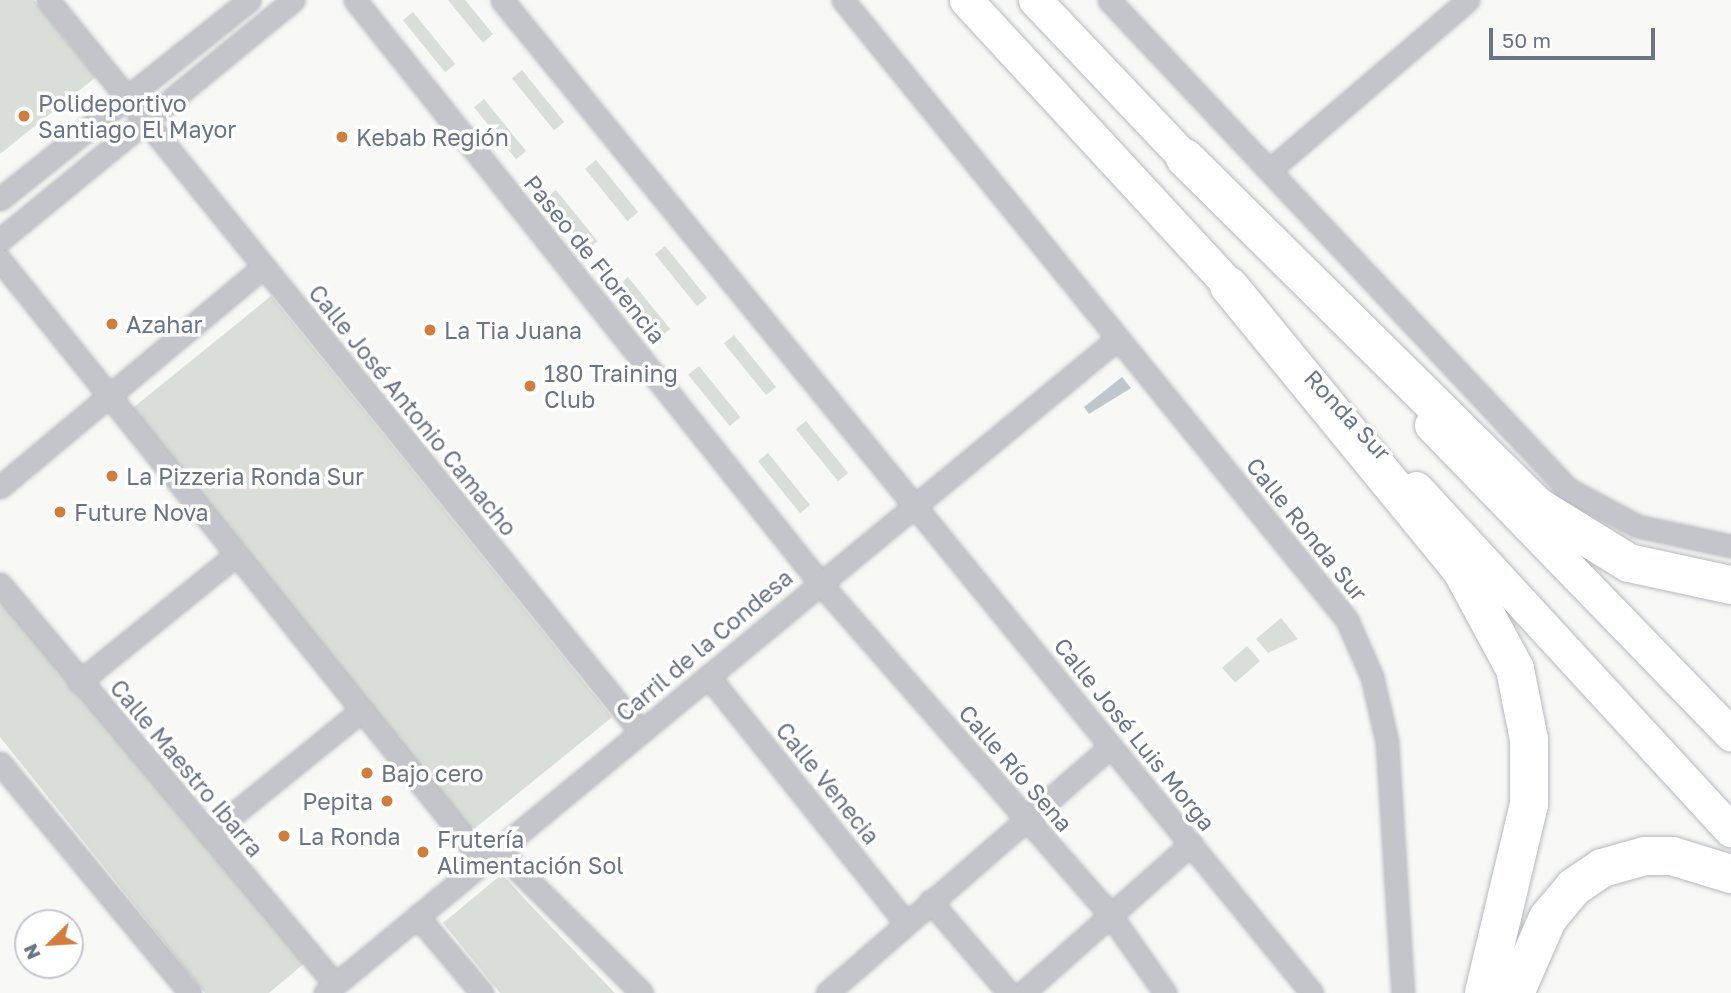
<!DOCTYPE html>
<meta charset="utf-8">
<style>
body{margin:0}
#map{position:relative;width:1731px;height:993px;overflow:hidden;background:#f8f9f7;font-family:"Golos Text",sans-serif}
div>[style]{position:absolute}
[style*='--x']{left:calc(var(--x)*1px);top:calc(var(--y)*1px);width:calc(var(--w)*1px);rotate:calc(var(--a)*1deg)}
.green>*{inset:0;background:#d9dfd8;transform-origin:0 0}
.water>*{inset:0;background:#bfc6cc}
.roads{filter:drop-shadow(0 0 2px #b7b9be) drop-shadow(0 0 2px #b7b9be)}
.street>*{height:21px;margin:-10.5px;padding:0 10.5px;transform-origin:10.5px;border-radius:10.5px;background:#c3c5ca}
.primary>*{height:33px;margin:-16.5px;padding:0 16.5px;transform-origin:16.5px;border-radius:16.5px;background:#fff}
.highway>*{height:38px;margin:-19px;padding:0 19px;transform-origin:19px;border-radius:19px;background:#fff}
.dots>*{width:19px;height:19px;translate:-50% -50%;box-sizing:border-box;border:4px solid #fff;border-radius:50%}
span{translate:-50% -50%;white-space:nowrap;text-align:center;line-height:1.15;-webkit-text-stroke:7px #fff;paint-order:stroke}
.poi-label{font-size:23px;color:#6b7484}
.left{translate:0 -50%;text-align:left}
.right{translate:-100% -50%;text-align:right}
.street-label{font-size:23px;color:#6b7484}
.north{position:absolute;left:14px;top:909px;width:70px;height:70px;box-sizing:border-box;background:#fff;border:2px solid #c4c7ce;border-radius:50%;rotate:246deg;font-size:19px;font-weight:700;line-height:28px;text-align:center;color:#6b7484}
.north::after{content:'';display:block;margin:auto;width:24px;height:32px;background:#d37d3c;clip-path:polygon(50% 0,100% 100%,50% 72%,0 100%)}
.scale{position:absolute;left:1489px;top:28px;width:166px;height:32px;box-sizing:border-box;border:4px solid #6b7484;border-top:0;padding-left:9px;font-size:21px;line-height:24px;white-space:nowrap;color:#6b7484;-webkit-text-stroke:5px #fff;paint-order:stroke}
</style>
<div id="map">
<div class="green">
<i style="clip-path:polygon(0 0,34px 0,96px 77px,0 154px)"></i>
<i style="clip-path:polygon(448px 0,465px 0,493px 34px,483px 43px)"></i>
<i style="left:413px;top:12px;width:67px;height:13px;rotate:51deg"></i>
<i style="left:522px;top:70px;width:67px;height:13px;rotate:51deg"></i>
<i style="left:484px;top:99px;width:67px;height:13px;rotate:51deg"></i>
<i style="left:596px;top:160px;width:67px;height:14px;rotate:51deg"></i>
<i style="left:556px;top:190px;width:66px;height:14px;rotate:51deg"></i>
<i style="left:665px;top:246px;width:67px;height:13px;rotate:51deg"></i>
<i style="left:628px;top:277px;width:67px;height:13px;rotate:51deg"></i>
<i style="left:271px;top:296px;width:542px;height:181px;rotate:51deg"></i>
<i style="left:734px;top:335px;width:67px;height:13px;rotate:51deg"></i>
<i style="left:699px;top:366px;width:66px;height:14px;rotate:51deg"></i>
<i style="left:806px;top:421px;width:67px;height:13px;rotate:51deg"></i>
<i style="left:768px;top:453px;width:67px;height:13px;rotate:51deg"></i>
<i style="clip-path:polygon(0 577px,319px 951px,269px 993px,205px 993px,0 737px)"></i>
<i style="clip-path:polygon(1281px 618px,1298px 639px,1268px 653px,1256px 639px)"></i>
<i style="left:1247px;top:646px;width:20px;height:33px;rotate:49deg"></i>
<i style="clip-path:polygon(502px 874px,532px 907px,615px 993px,500px 993px,443px 923px)"></i>
</div>
<div class="water">
<i style="clip-path:polygon(1122px 377px,1131px 388px,1089px 414px,1084px 407px)"></i>
</div>
<div class="roads">
<div class="street">
<i style="--x:48;--y:0;--w:942;--a:50.99"></i>
<i style="--x:355;--y:0;--w:746;--a:51.42"></i>
<i style="--x:820;--y:583;--w:439;--a:48.8"></i>
<i style="--x:1109;--y:913;--w:98;--a:55"></i>
<i style="--x:502;--y:0;--w:1281;--a:50.8"></i>
<i style="--x:843;--y:0;--w:799;--a:50.89"></i>
<i style="--x:1347;--y:620;--w:62;--a:66.3"></i>
<i style="--x:1372;--y:677;--w:67;--a:77"></i>
<i style="--x:1387;--y:742;--w:252;--a:86.4"></i>
<i style="--x:1109;--y:0;--w:671;--a:46.81"></i>
<i style="--x:1568;--y:489;--w:78;--a:28.2"></i>
<i style="--x:1637;--y:526;--w:96;--a:12"></i>
<i style="--x:1272;--y:168;--w:258;--a:-40.6"></i>
<i style="--x:0;--y:199;--w:319;--a:-38.6"></i>
<i style="--x:0;--y:240;--w:379;--a:-39.3"></i>
<i style="--x:0;--y:260;--w:771;--a:51.21"></i>
<i style="--x:0;--y:487;--w:343;--a:-39.9"></i>
<i style="--x:0;--y:584;--w:522;--a:50.05"></i>
<i style="--x:708;--y:676;--w:317;--a:51.3"></i>
<i style="--x:79;--y:682;--w:203;--a:-39"></i>
<i style="--x:0;--y:763;--w:298;--a:50.4"></i>
<i style="--x:209;--y:834;--w:197;--a:-39"></i>
<i style="--x:497;--y:849;--w:204;--a:44.8"></i>
<i style="--x:930;--y:901;--w:121;--a:49.3"></i>
<i style="--x:417;--y:916;--w:101;--a:49.8"></i>
<i style="--x:325;--y:993;--w:1027;--a:-39.55"></i>
<i style="--x:827;--y:993;--w:376;--a:-41"></i>
<i style="--x:1023;--y:993;--w:225;--a:-41.6"></i>
</div>
<div class="primary">
<i style="--x:966;--y:0;--w:415;--a:47.3"></i>
<i style="--x:1035;--y:0;--w:243;--a:46.5"></i>
<i style="--x:1431;--y:425;--w:431;--a:45.9"></i>
<i style="--x:1416;--y:488;--w:465;--a:47.4"></i>
</div>
<div class="highway">
<i style="--x:1185;--y:158;--w:496;--a:44.7"></i>
<i style="--x:1538;--y:507;--w:107;--a:31.6"></i>
<i style="--x:1629;--y:563;--w:104;--a:12.2"></i>
<i style="--x:1229;--y:286;--w:368;--a:50.7"></i>
<i style="--x:1462;--y:571;--w:111;--a:61.6"></i>
<i style="--x:1515;--y:669;--w:72;--a:78.8"></i>
<i style="--x:1529;--y:740;--w:64;--a:90"></i>
<i style="--x:1529;--y:804;--w:194;--a:103.4"></i>
<i style="--x:1515;--y:993;--w:82;--a:-66.3"></i>
<i style="--x:1548;--y:918;--w:40;--a:-50"></i>
<i style="--x:1574;--y:887;--w:34;--a:-34"></i>
<i style="--x:1602;--y:868;--w:45;--a:-15.6"></i>
<i style="--x:1645;--y:856;--w:27;--a:0"></i>
<i style="--x:1672;--y:856;--w:62;--a:17"></i>
</div>
</div>
<div class="dots">
<i style="left:24px;top:116px;background:#d37d3c"></i>
<i style="left:342px;top:137px;background:#d37d3c"></i>
<i style="left:112px;top:324px;background:#d37d3c"></i>
<i style="left:430px;top:330px;background:#d37d3c"></i>
<i style="left:530px;top:386px;background:#d37d3c"></i>
<i style="left:112px;top:476px;background:#d37d3c"></i>
<i style="left:60px;top:512px;background:#d37d3c"></i>
<i style="left:367px;top:773px;background:#d37d3c"></i>
<i style="left:387px;top:801px;background:#d37d3c"></i>
<i style="left:284px;top:836px;background:#d37d3c"></i>
<i style="left:423px;top:852px;background:#d37d3c"></i>
</div>
<div class="poi-label">
<span class="left" style="left:38px;top:116px">Polideportivo<br>Santiago El Mayor</span>
<span class="left" style="left:356px;top:137px">Kebab Región</span>
<span class="left" style="left:126px;top:324px">Azahar</span>
<span class="left" style="left:444px;top:330px">La Tia Juana</span>
<span class="left" style="left:544px;top:386px">180 Training<br>Club</span>
<span class="left" style="left:126px;top:476px">La Pizzeria Ronda Sur</span>
<span class="left" style="left:74px;top:512px">Future Nova</span>
<span class="left" style="left:381px;top:773px">Bajo cero</span>
<span class="right" style="left:373px;top:801px">Pepita</span>
<span class="left" style="left:298px;top:836px">La Ronda</span>
<span class="left" style="left:437px;top:852px">Frutería<br>Alimentación Sol</span>
</div>
<div class="street-label">
<span style="left:595px;top:259px;rotate:51deg">Paseo de Florencia</span>
<span style="left:413px;top:410px;rotate:51deg">Calle José Antonio Camacho</span>
<span style="left:1348px;top:415px;rotate:47deg">Ronda Sur</span>
<span style="left:1307px;top:529px;rotate:51deg">Calle Ronda Sur</span>
<span style="left:704px;top:645px;rotate:-40deg">Carril de la Condesa</span>
<span style="left:1135px;top:734px;rotate:51deg">Calle José Luis Morga</span>
<span style="left:187px;top:768px;rotate:50deg">Calle Maestro Ibarra</span>
<span style="left:1016px;top:768px;rotate:49deg">Calle Río Sena</span>
<span style="left:828px;top:783px;rotate:51deg">Calle Venecia</span>
</div>
<div class="north">N</div>
<div class="scale">50 m</div>
</div>
